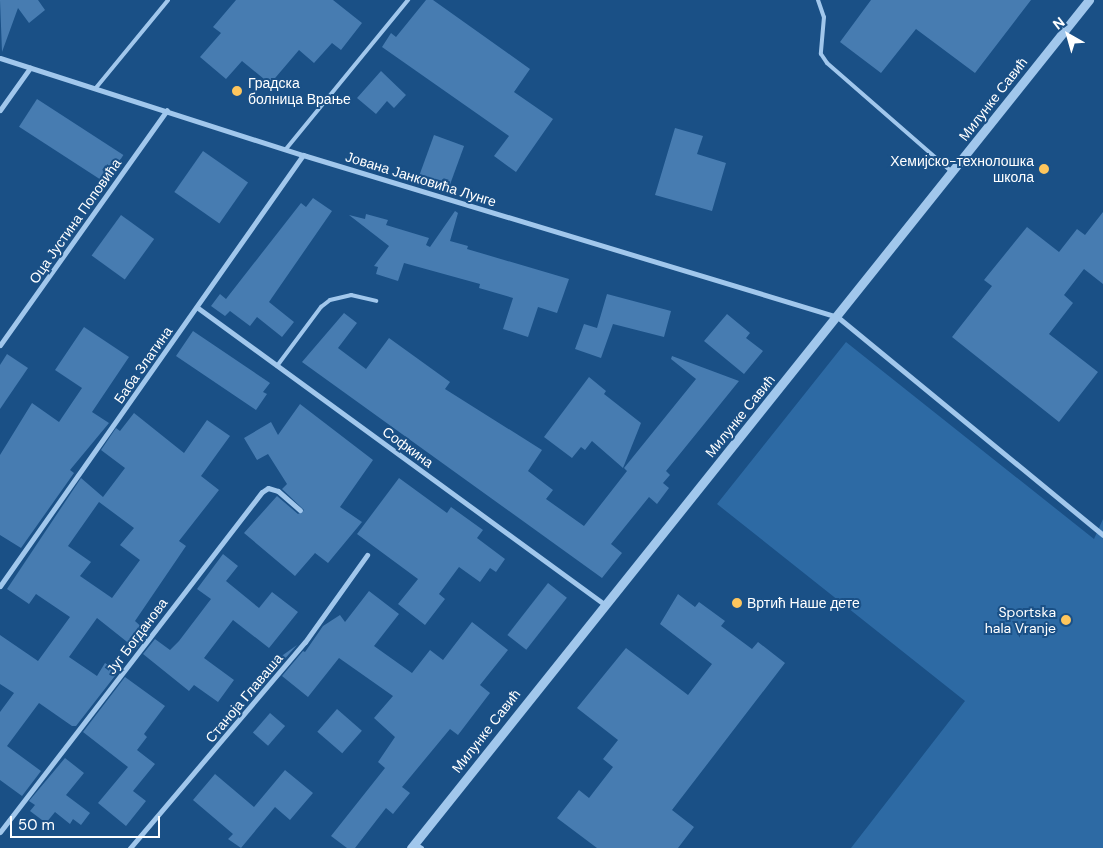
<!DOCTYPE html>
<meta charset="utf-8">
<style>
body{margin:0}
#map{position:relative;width:1103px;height:848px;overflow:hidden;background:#1a5086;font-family:"DM Sans",sans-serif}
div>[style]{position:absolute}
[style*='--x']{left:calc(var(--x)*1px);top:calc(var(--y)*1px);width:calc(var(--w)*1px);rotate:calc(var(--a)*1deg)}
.green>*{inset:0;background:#2d6aa4}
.building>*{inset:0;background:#477cb1;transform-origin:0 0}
.service>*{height:4px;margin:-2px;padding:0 2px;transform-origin:2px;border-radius:2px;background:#a1c7ec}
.pedestrian>*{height:4.5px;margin:-2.25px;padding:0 2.25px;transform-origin:2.25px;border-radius:2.25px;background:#a1c7ec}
.minor>*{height:5px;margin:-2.5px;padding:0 2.5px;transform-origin:2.5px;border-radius:2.5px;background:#a1c7ec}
.tertiary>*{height:9px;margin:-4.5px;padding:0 4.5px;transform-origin:4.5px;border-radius:4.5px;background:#a1c7ec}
.dots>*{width:14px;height:14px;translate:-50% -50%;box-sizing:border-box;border:2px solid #1a5086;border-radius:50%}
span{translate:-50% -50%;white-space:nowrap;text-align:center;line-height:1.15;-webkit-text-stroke:4px #1a5086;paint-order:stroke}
.poi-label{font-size:14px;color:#fff}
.left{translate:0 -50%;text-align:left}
.right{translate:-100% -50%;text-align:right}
.street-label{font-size:14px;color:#fff}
.north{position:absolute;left:1043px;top:10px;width:50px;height:50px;-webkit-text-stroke:4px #1a5086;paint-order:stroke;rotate:322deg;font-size:14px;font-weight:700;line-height:20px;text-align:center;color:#fff}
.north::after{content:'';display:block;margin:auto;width:18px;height:22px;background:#fff;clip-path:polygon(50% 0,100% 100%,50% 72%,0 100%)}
.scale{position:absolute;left:10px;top:816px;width:150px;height:22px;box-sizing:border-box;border:2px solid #fff;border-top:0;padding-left:6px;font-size:15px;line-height:18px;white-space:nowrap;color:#fff;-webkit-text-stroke:4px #1a5086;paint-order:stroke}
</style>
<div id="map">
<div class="green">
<i style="clip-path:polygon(846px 342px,1094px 539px,1103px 519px,1103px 848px,851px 848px,965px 701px,717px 504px)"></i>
</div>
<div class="building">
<i style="clip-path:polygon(0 0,38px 0,45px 10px,29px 23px,18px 8px,2px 52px)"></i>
<i style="clip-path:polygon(236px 0,333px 0,362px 23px,341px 50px,332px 43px,314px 63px,299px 50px,270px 84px,242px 61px,226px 79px,200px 57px,221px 33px,213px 27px)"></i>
<i style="clip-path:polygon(426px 0,433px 0,530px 69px,514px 92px,553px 119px,516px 172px,494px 156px,509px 136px,382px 47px,391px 33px,396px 37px)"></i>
<i style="clip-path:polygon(871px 0,1031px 0,975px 73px,916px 29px,881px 73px,840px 42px)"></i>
<i style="clip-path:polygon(381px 71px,406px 95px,394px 108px,387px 101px,376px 114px,357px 98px)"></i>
<i style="left:37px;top:99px;width:103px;height:33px;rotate:33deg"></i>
<i style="clip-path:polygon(675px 128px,703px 136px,697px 154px,726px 163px,712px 211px,655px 195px)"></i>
<i style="left:434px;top:135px;width:32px;height:43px;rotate:20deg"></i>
<i style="left:203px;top:151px;width:55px;height:50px;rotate:35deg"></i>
<i style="clip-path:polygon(313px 198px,332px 211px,269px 302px,294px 322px,282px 337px,257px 317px,250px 326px,230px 311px,225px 316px,211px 306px,220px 294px,226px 299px,301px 203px,306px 207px)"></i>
<i style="clip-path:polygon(455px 211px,458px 213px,450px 241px,468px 246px,467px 249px,569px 279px,557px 313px,538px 307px,528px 337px,503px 329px,513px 298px,479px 288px,480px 284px,404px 263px,398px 281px,376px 274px,378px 267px,374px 266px,389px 246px,349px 215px,365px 219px,366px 214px,388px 220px,386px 225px,429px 238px,426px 245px,430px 247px)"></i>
<i style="clip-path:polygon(1103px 212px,1103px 284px,1084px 269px,1064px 295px,1073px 303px,1049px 334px,1098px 372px,1059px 422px,952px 337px,992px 286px,984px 280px,1027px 227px,1059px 252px,1077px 229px,1085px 235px)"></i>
<i style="left:121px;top:215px;width:41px;height:50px;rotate:36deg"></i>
<i style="clip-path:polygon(607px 294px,671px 311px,664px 337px,613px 324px,601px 358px,575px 349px,584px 324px,597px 328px)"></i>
<i style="clip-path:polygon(344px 313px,357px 323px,338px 348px,366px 369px,389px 338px,450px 382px,445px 389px,542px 450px,528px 471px,553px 490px,546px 499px,584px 526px,627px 471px,624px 468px,696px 379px,671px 359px,672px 356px,739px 381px,666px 471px,670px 475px,663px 483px,669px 488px,657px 504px,649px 497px,611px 544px,622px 553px,602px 578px,302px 362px)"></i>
<i style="clip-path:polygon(727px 314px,750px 333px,746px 338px,763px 351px,744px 374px,704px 341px)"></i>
<i style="clip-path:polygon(84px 327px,129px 357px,92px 412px,109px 423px,70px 470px,74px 473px,21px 548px,0 535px,0 455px,32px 403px,59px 422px,82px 388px,55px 370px)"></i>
<i style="clip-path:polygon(193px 331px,270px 383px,263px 392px,267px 394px,256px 410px,176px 356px)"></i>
<i style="clip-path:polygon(7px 354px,28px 368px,0 409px,0 365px)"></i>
<i style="clip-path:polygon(589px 377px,606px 391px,604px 394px,641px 423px,623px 468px,592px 441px,585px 450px,581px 447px,572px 458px,544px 437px)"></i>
<i style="clip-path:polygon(300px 404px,373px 460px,340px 507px,362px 522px,328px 563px,315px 553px,295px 576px,244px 533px,277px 496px,298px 514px,304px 510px,282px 489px,287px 484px,268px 454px,257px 460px,244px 438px,271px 422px,278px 435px)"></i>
<i style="clip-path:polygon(evenodd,134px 413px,184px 453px,207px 420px,230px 436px,201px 476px,219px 490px,179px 541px,186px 546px,135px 621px,148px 633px,136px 649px,97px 618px,69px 657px,97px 676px,105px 663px,118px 672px,76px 726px,72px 726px,39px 703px,7px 746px,41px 771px,22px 796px,0 780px,0 712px,14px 693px,0 684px,0 635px,38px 661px,70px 617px,36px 594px,29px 604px,7px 589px,81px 478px,103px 497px,125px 468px,101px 450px,116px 428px,120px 431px,134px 413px,99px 502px,134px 528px,120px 545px,140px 560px,112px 598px,80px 576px,91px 562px,68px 546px,99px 502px)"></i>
<i style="clip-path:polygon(399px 478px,447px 513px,451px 507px,483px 530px,477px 538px,505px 559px,496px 572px,490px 568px,480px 582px,459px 567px,439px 594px,445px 599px,425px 625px,398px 604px,418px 579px,357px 534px)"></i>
<i style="clip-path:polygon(223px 554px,238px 566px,226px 581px,259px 608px,272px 592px,298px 612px,269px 648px,233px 620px,204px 658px,234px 680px,218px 702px,194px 685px,189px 691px,143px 654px,155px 639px,170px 650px,179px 641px,211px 599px,197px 589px)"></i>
<i style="left:548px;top:583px;width:24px;height:66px;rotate:38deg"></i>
<i style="clip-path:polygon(369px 591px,399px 614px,374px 646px,412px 673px,430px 650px,443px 660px,472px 622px,508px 650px,480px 685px,490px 693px,458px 735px,450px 729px,402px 787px,410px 793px,393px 814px,386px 808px,355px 848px,347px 848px,331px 836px,385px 768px,378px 762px,395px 737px,374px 718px,393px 696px,339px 658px,308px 697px,282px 676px,303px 651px,305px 652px,323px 626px,340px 615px,345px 622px)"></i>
<i style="clip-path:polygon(678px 594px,695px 607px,699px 602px,725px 621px,721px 626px,752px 649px,758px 642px,785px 663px,672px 810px,694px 827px,678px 848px,597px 848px,557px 818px,579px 790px,589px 798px,613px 767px,603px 759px,618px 740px,577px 708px,626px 648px,688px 695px,712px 664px,660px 624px)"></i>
<i style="clip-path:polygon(297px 645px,275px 670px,269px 665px)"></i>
<i style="clip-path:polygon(125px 677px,165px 706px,144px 734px,147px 737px,137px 750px,155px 764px,133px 791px,146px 801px,126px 826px,98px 803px,128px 767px,83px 732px)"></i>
<i style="left:337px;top:709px;width:33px;height:30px;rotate:41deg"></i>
<i style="left:270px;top:713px;width:20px;height:26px;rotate:41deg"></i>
<i style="clip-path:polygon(65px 758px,84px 773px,66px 795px,90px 813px,81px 825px,73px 819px,70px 824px,55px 812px,46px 823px,30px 811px,35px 805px,29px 801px)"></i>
<i style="clip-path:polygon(285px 770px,313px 793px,290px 820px,275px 807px,241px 848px,228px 839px,233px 834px,193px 800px,215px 774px,254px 807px)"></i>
</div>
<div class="service">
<i style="--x:818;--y:0;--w:18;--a:71"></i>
<i style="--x:824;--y:17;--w:37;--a:95"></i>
<i style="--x:821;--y:54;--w:11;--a:56"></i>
<i style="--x:827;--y:63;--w:164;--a:41.1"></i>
<i style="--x:95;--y:89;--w:115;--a:-50.6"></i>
<i style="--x:286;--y:149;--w:193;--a:-50.7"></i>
<i style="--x:277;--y:366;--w:74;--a:-53.3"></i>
<i style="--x:321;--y:307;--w:11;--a:-38"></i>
<i style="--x:330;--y:300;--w:22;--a:-13"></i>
<i style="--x:351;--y:295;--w:26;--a:13"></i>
<i style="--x:415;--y:844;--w:8;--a:30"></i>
</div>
<div class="pedestrian">
<i style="--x:838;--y:317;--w:343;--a:39.4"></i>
</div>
<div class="minor">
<i style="--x:0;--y:58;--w:318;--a:17.8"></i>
<i style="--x:303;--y:155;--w:559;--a:16.85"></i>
<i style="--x:0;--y:110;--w:52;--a:-54.5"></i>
<i style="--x:198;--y:308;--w:502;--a:36.09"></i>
<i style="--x:0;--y:345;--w:288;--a:-54.6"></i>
<i style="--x:0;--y:586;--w:527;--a:-54.89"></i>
<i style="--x:0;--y:832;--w:429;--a:-52.4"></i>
<i style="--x:262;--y:492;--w:7;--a:-34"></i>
<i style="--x:268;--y:488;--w:10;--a:17"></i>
<i style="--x:278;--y:491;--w:29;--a:41"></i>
<i style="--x:130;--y:848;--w:270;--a:-49.7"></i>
<i style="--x:305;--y:642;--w:107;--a:-54.5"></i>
</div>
<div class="tertiary">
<i style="--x:411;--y:848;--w:1086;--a:-51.36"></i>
</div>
<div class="dots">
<i style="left:237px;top:91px;background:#fec65d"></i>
<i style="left:1044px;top:169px;background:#fec65d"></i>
<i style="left:737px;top:603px;background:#fec65d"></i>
<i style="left:1066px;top:620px;background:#fec65d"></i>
</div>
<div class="poi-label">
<span class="left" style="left:248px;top:91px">Градска<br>болница Врање</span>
<span class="right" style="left:1034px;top:169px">Хемијско-технолошка<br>школа</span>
<span class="left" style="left:747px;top:603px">Вртић Наше дете</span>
<span class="right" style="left:1056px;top:620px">Sportska<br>hala Vranje</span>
</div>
<div class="street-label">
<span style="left:993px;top:99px;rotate:-52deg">Милунке Савић</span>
<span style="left:421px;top:179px;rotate:17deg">Јована Јанковића Лунге</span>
<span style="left:75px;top:221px;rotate:-55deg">Оца Јустина Поповића</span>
<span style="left:143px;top:365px;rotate:-55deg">Баба Златина</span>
<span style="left:740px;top:416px;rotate:-51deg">Милунке Савић</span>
<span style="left:408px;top:447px;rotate:36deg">Софкина</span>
<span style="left:137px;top:636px;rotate:-53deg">Југ Богданова</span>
<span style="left:244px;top:698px;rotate:-50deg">Станоја Главаша</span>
<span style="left:486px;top:731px;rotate:-52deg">Милунке Савић</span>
</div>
<div class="north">N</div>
<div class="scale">50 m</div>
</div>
